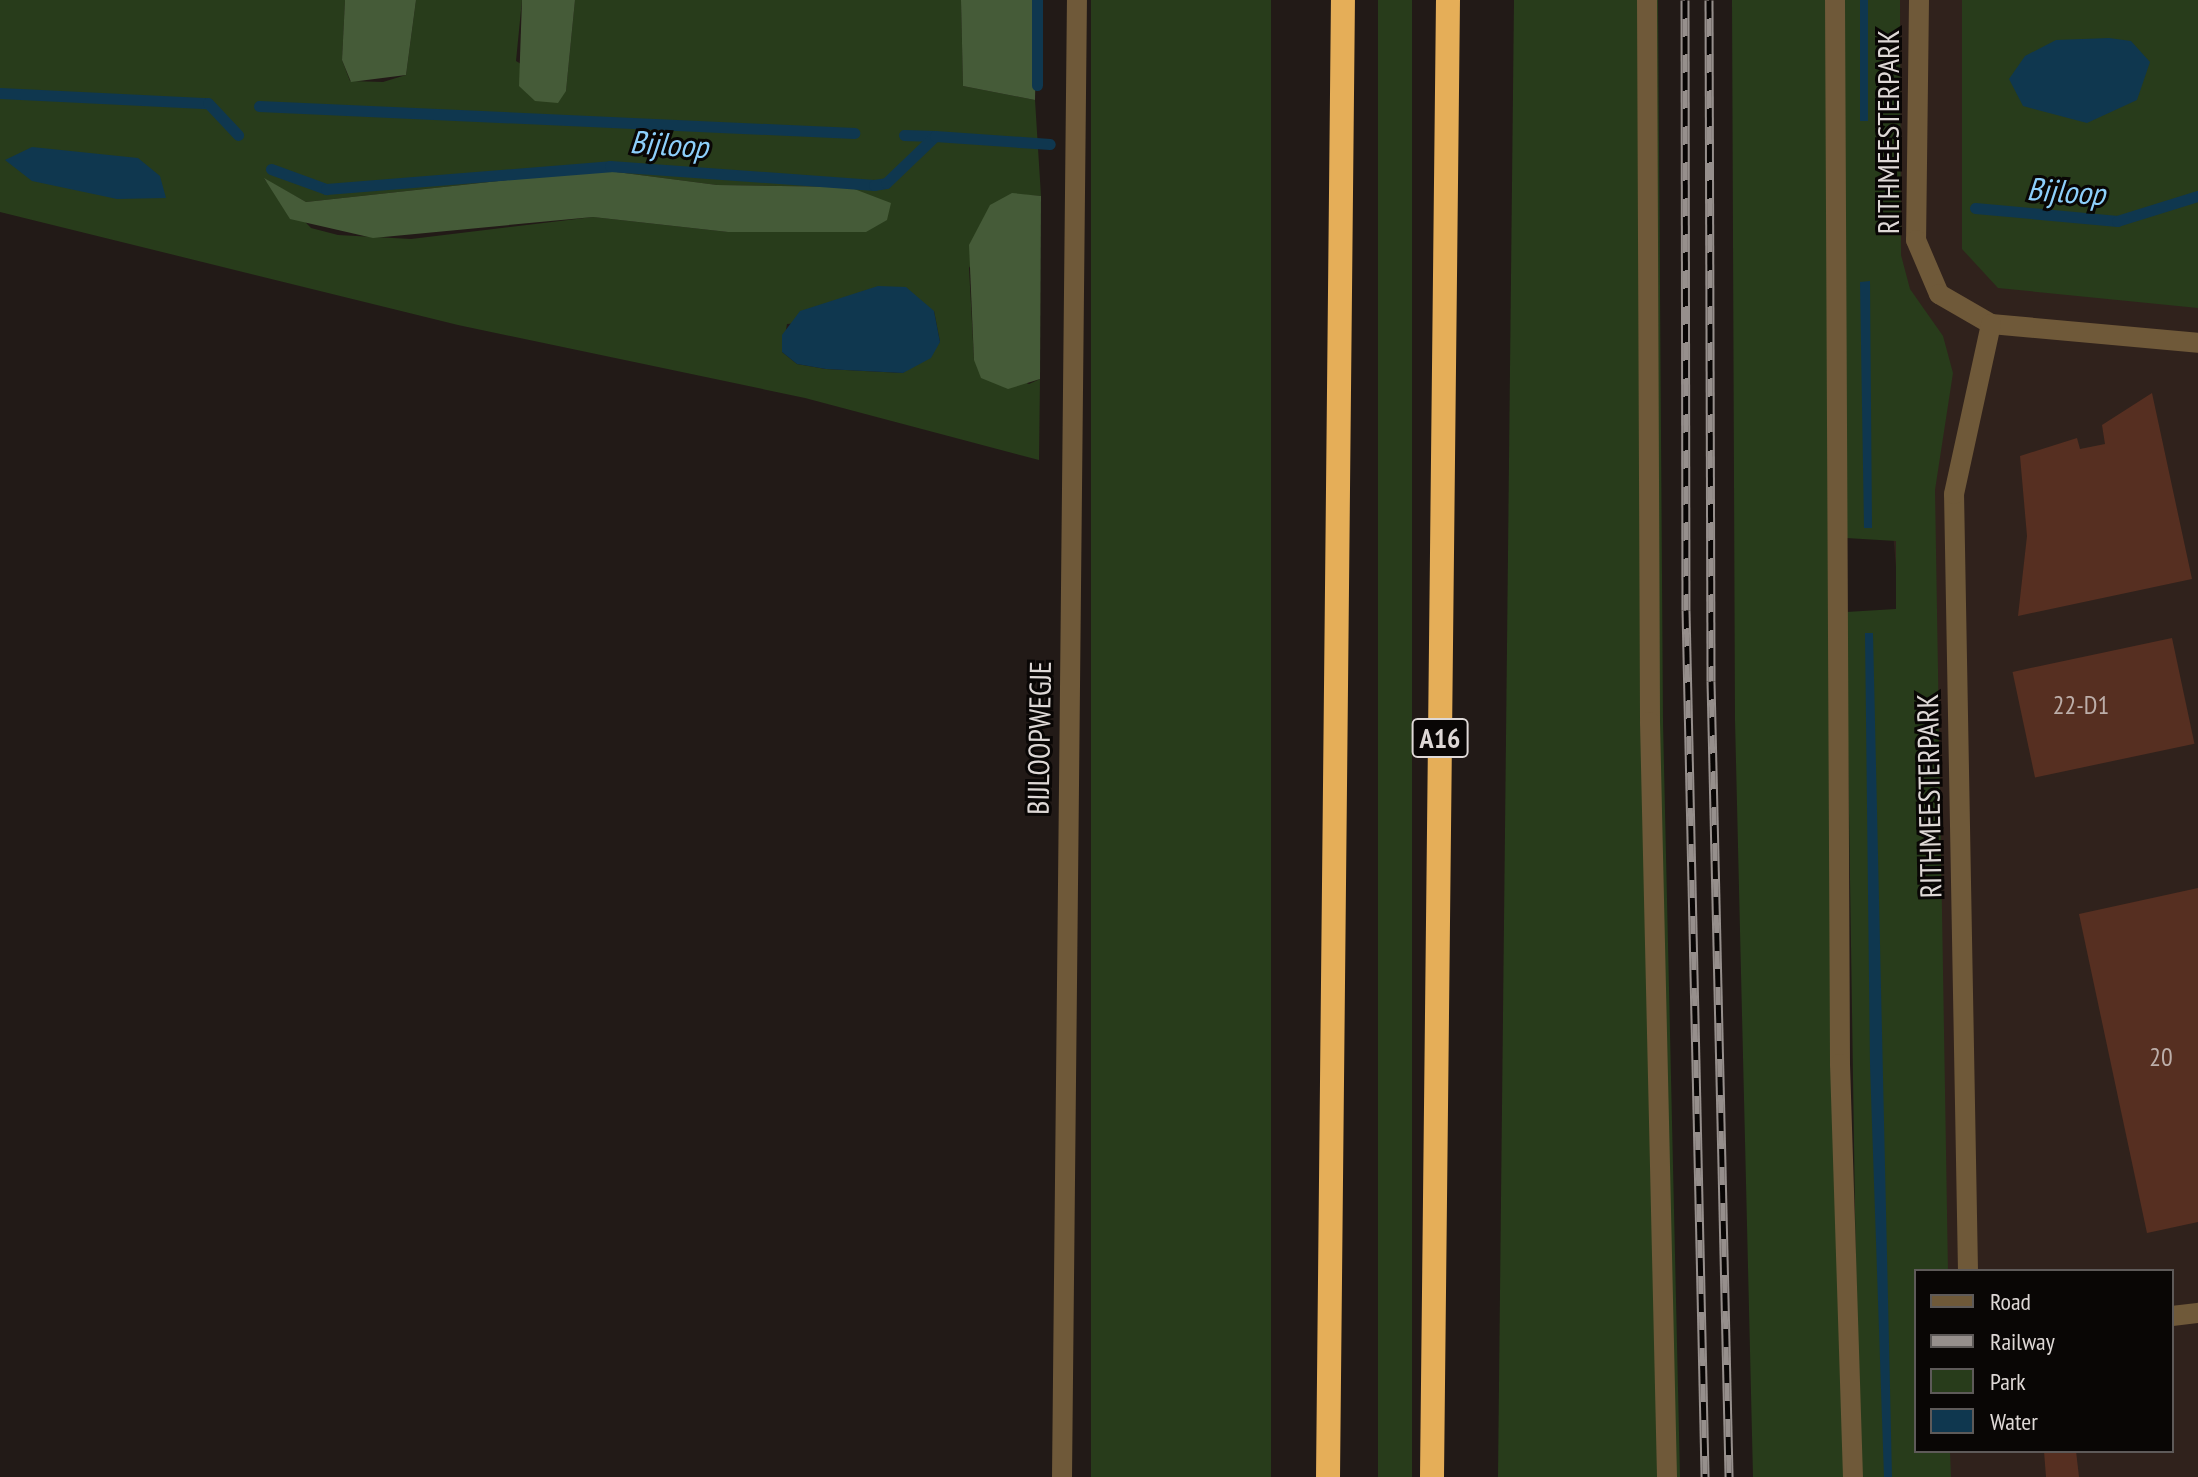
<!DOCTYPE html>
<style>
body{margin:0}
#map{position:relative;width:2198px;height:1477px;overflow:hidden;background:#221a17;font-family:"PT Sans Narrow",sans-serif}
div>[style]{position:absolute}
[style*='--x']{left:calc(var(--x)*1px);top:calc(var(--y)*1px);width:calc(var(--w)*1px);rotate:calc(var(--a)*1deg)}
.built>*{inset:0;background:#30221c}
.green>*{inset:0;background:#283c1b;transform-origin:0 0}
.forest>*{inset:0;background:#455b38}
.water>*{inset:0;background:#0f374f;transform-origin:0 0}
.stream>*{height:11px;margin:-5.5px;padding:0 5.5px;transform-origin:5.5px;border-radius:5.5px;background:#0f374f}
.building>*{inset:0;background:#562f21;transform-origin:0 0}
.minor>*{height:20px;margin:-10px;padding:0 10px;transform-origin:10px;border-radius:10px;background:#6f5939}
.highway>*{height:24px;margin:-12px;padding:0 12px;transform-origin:12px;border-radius:12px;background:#e5ae58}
.rail>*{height:9px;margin-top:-4.5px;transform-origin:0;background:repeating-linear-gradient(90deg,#090605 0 18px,#968f8c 0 36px);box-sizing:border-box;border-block:2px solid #968f8c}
span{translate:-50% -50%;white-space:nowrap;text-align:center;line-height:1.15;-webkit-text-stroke:6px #090605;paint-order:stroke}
.number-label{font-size:26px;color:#bcaea9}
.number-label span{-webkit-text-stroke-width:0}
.shield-label span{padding:2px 6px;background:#090605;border:2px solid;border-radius:6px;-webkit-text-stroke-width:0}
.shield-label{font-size:28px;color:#ded8d6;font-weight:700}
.street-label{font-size:30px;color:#ded8d6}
.water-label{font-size:32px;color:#8dcffb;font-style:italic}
.legend{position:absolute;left:1914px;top:1269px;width:260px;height:184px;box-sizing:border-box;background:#090605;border:2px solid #5e5a59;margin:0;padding:10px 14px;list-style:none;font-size:24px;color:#ded8d6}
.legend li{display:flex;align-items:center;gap:16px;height:40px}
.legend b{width:40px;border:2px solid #5e5a59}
</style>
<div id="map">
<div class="built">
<i style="clip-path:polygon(evenodd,1847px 0,2198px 0,2198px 1477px,1864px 1477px,1900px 614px,1847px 0,1916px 1271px,2172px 1271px,2172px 1451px,1916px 1451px,1916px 1271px)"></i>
</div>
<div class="green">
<i style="clip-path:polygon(evenodd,0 0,345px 0,342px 60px,350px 81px,383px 82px,406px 75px,416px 0,522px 0,516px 61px,566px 91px,575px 0,961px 0,963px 86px,1035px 100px,1041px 196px,1012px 194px,969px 268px,974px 360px,1029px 384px,1040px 379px,1039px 460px,805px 398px,458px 325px,0 212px,0 0,601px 170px,717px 185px,849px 187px,866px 232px,728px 232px,593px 217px,411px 239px,338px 235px,311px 228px,264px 179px,306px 202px,601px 170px,0 0,934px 311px,940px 342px,903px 373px,826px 369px,797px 364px,782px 352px,787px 324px,934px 311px)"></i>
<i style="left:1091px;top:0;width:180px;height:1477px"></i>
<i style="left:1378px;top:0;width:34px;height:1477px"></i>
<i style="clip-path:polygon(1514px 0,1640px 0,1660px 1477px,1498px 1477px)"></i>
<i style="clip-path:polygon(1654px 0,1658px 0,1663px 722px,1680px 1477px,1674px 1477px,1657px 722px)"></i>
<i style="clip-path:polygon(1732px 0,1827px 0,1833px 1065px,1845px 1477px,1753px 1477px,1735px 720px)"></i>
<i style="clip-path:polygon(1842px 0,1900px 0,1901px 255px,1910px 289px,1943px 336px,1953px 373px,1935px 490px,1948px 1271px,1916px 1271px,1916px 1451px,1950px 1451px,1951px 1477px,1859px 1477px,1846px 612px,1896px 609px,1896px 541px,1846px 538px)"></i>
<i style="clip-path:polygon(1962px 0,2198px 0,2198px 308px,1998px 288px,1962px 249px)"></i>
</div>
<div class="forest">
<i style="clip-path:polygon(345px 0,416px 0,406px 75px,351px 82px,342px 60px)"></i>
<i style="clip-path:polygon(522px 0,575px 0,566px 91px,558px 103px,535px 101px,519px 86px)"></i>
<i style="clip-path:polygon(961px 0,1037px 0,1035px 100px,963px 86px)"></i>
<i style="clip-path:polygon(601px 170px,717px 185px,849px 187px,891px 203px,887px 220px,866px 232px,728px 232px,593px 217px,373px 238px,290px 219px,264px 178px,306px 202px)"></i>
<i style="clip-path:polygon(1012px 193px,1041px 196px,1040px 379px,1008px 389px,981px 378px,974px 360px,969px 245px,990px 205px)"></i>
</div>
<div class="water">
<i style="left:1860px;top:0;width:8px;height:121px"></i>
<i style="clip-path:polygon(2109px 38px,2131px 41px,2150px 62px,2137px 100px,2087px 123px,2023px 106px,2009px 79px,2025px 56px,2056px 40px)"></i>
<i style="clip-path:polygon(32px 147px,138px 158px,160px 176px,166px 198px,117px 199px,32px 181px,5px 160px)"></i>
<i style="clip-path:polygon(1870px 281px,1872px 528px,1864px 528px,1860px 282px)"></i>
<i style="clip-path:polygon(878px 286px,906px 287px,934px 311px,940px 342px,931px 358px,903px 373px,826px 369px,797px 364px,782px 352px,782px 335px,800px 311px)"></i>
<i style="clip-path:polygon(1865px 633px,1873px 633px,1892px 1477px,1884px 1477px,1870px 1065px)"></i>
</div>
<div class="stream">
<i style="--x:1037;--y:85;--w:85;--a:-90"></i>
<i style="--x:0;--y:93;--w:208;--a:2.8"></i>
<i style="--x:208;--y:103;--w:44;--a:46.8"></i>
<i style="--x:259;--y:106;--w:596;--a:2.6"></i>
<i style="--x:904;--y:135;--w:31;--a:2"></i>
<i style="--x:271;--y:169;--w:59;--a:20"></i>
<i style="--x:326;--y:189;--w:285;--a:-4.6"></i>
<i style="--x:610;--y:166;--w:265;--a:4.1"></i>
<i style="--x:874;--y:185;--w:12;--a:-9"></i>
<i style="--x:886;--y:183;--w:68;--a:-43.8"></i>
<i style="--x:935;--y:136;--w:115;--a:4"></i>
<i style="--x:1975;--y:208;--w:143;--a:5.2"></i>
<i style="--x:2117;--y:221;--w:85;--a:-17.2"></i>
</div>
<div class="building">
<i style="clip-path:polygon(2152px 393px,2192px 579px,2018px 616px,2027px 536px,2020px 456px,2077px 438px,2080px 449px,2105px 444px,2102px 425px)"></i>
<i style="left:2172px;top:638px;width:108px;height:163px;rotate:78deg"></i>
<i style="clip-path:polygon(2198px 888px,2198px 1222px,2147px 1233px,2079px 914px)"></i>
<i style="clip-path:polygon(2044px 1451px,2076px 1451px,2079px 1477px,2046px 1477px)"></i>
</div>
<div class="minor">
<i style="--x:1647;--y:0;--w:722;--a:89.76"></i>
<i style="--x:1650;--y:722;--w:755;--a:88.71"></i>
<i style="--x:1835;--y:0;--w:1064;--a:89.73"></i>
<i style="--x:1840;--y:1064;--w:413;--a:88.2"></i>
<i style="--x:1919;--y:0;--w:240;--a:90.7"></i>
<i style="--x:1916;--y:240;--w:59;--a:66.9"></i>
<i style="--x:1939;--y:294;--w:60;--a:30"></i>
<i style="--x:1991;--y:324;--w:208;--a:5.2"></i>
<i style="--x:1968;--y:1271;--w:777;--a:-91.03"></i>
<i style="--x:1954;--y:494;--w:174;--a:-77.7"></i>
<i style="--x:2172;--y:1316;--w:26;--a:-7"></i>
<i style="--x:1062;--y:1477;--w:1477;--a:-89.42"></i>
</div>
<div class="highway">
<i style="--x:1328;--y:1477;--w:1477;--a:-89.42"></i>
<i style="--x:1432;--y:1477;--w:1477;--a:-89.38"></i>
</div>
<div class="rail">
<i style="--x:1685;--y:0;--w:610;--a:89.91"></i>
<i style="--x:1686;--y:610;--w:867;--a:88.74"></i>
<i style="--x:1709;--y:0;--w:681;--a:89.83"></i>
<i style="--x:1711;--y:681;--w:796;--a:88.7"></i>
</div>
<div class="number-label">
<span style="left:2081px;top:705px">22-D1</span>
<span style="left:2161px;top:1057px">20</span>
</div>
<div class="shield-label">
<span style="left:1440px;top:738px">A16</span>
</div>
<div class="street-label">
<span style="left:1888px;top:132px;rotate:-90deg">RITHMEESTERPARK</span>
<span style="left:1039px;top:738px;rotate:-89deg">BIJLOOPWEGJE</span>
<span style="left:1929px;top:796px;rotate:-91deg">RITHMEESTERPARK</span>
</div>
<div class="water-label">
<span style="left:669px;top:144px;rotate:4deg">Bijloop</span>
<span style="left:2066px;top:191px;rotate:4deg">Bijloop</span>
</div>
<ul class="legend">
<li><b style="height:10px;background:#6f5939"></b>Road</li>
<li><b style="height:10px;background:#968f8c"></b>Railway</li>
<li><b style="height:22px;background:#283c1b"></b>Park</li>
<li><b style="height:22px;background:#0f374f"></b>Water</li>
</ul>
</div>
